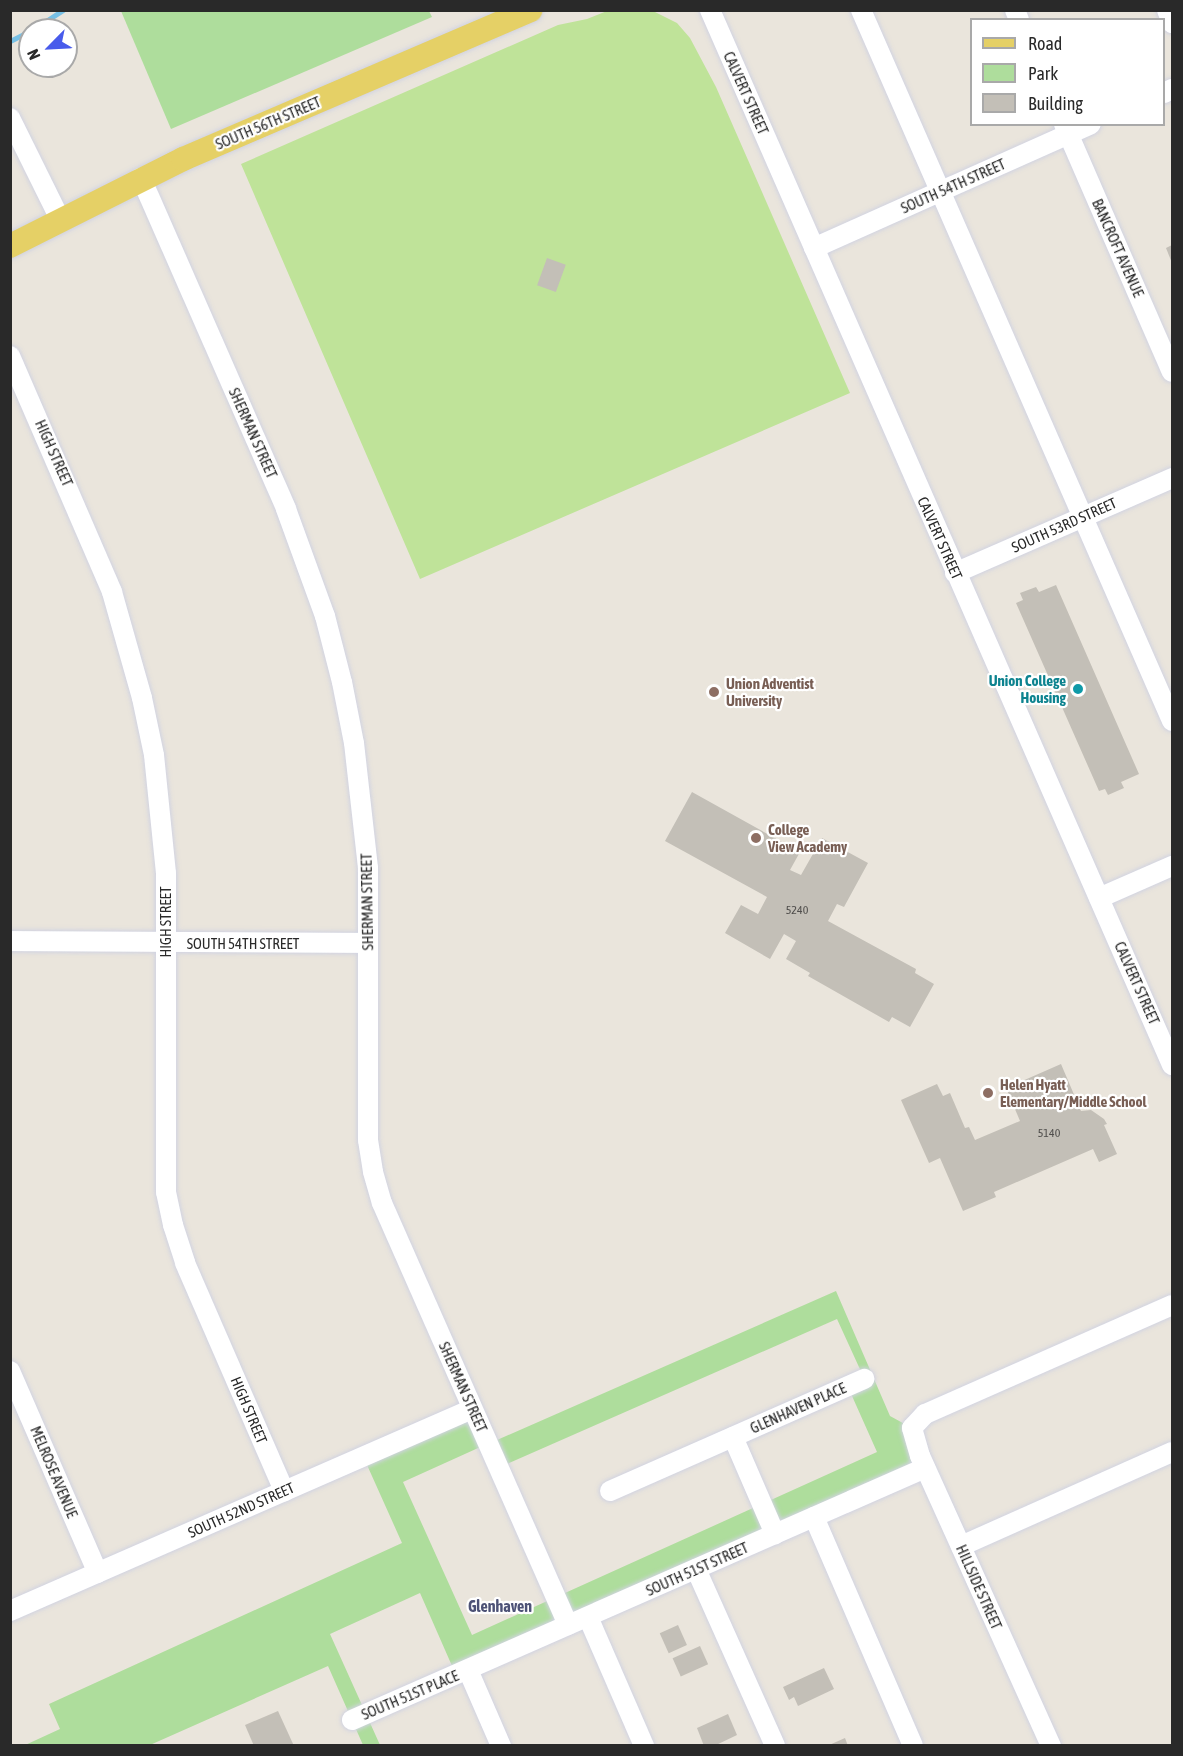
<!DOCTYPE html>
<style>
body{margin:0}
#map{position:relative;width:1183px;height:1756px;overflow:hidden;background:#eae5dc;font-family:"Asap Condensed",sans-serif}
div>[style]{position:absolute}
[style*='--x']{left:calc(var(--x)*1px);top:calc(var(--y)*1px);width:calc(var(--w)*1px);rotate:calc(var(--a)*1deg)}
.green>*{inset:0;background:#aedd9c}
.pitch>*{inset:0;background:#bfe399}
.stream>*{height:5px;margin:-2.5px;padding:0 2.5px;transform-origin:2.5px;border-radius:2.5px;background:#77c0e5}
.building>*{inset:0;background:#c3bfb7;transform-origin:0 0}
.roads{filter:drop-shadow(0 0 2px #d1d3e1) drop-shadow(0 0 2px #d1d3e1)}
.minor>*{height:20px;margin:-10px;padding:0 10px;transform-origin:10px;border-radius:10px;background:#fff}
.major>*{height:24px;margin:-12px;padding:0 12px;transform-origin:12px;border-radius:12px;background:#e5d066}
.dots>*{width:16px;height:16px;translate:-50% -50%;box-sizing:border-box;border:3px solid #fff;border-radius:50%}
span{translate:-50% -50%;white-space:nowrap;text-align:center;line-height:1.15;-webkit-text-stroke:4.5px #fff;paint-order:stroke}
.number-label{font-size:12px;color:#504e4c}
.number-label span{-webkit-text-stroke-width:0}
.street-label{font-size:15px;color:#292929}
.culture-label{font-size:15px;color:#0d838f;font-weight:700}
.right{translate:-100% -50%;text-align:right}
.education-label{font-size:15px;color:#785e54;font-weight:700}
.left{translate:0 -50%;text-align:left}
.neighbourhood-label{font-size:16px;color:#4d5276;font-weight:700}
.frame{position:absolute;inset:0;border:12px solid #292929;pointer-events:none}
.legend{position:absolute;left:970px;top:18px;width:195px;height:108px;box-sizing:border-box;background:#fff;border:2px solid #a9a9a9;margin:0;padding:8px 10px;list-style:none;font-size:18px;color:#292929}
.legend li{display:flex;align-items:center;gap:12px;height:30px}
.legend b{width:30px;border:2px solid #a9a9a9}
.north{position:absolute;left:18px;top:18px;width:60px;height:60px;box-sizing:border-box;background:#fff;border:2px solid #a9a9a9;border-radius:50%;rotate:246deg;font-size:16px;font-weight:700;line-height:24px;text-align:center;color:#292929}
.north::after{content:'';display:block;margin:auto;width:21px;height:27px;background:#485beb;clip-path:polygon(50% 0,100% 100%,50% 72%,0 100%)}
</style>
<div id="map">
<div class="green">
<i style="clip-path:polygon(429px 11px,432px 17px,171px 129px,121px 11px)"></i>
<i style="clip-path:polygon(evenodd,836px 1291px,890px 1416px,912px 1428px,925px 1468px,456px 1675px,420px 1593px,330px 1634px,380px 1745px,363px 1745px,328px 1666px,150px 1745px,23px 1746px,60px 1729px,49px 1704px,402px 1543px,363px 1456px,472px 1409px,488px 1444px,836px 1291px,837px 1319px,864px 1378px,848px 1387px,877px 1452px,472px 1635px,403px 1482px,487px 1444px,498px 1468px,837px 1319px)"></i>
</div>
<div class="pitch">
<i style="clip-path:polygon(607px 11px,653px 11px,677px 23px,690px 38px,716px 87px,850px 393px,420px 579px,241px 164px,558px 25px,587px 19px)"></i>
</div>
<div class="stream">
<i style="--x:32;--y:30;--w:37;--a:-33"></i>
<i style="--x:10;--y:41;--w:22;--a:-27"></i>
</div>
<div class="building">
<i style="clip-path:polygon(1172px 245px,1172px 263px,1166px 248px)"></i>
<i style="left:547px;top:258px;width:20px;height:29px;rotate:20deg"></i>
<i style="clip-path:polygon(1056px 585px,1139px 774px,1121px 782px,1124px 788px,1108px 795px,1105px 789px,1099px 791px,1016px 603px,1023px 600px,1020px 593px,1036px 587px,1039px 592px)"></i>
<i style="clip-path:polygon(692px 792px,800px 852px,790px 870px,801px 875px,822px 838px,868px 863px,844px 907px,837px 904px,828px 921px,916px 969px,915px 973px,934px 984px,910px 1027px,892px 1017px,889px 1022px,808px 976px,810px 973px,786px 959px,796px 941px,784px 934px,770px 959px,725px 933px,741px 905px,758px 914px,767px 897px,665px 841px)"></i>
<i style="clip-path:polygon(1061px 1064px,1081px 1111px,1091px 1110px,1104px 1119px,1107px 1124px,1104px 1125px,1117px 1154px,1099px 1162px,1093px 1149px,994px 1192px,996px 1197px,963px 1211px,940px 1158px,929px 1163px,901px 1100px,937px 1084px,943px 1096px,950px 1093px,965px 1128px,969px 1127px,975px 1140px,1020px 1121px,1006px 1088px)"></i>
<i style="left:678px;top:1625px;width:22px;height:20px;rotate:66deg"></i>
<i style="left:700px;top:1646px;width:20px;height:30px;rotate:66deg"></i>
<i style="clip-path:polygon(824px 1668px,834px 1689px,798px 1706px,794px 1697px,789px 1700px,783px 1687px)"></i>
<i style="clip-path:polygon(278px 1711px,294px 1746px,254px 1746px,245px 1725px)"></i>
<i style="clip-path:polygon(728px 1714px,737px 1735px,714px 1746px,704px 1746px,697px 1728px)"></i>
<i style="clip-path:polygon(845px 1738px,848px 1746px,827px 1746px)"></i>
</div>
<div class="roads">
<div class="minor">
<i style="--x:710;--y:10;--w:1152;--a:66.35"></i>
<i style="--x:861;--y:10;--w:776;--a:66.37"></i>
<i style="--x:1015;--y:10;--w:11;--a:68"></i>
<i style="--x:1167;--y:10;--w:14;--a:69"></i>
<i style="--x:1164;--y:93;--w:9;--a:-27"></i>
<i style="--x:10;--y:118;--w:113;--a:63.7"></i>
<i style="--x:1064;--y:124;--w:270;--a:66.5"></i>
<i style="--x:141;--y:178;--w:361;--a:66.3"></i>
<i style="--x:286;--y:509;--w:114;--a:70"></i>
<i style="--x:325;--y:616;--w:68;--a:75.6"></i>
<i style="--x:342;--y:682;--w:62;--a:78.9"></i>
<i style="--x:354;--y:743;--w:126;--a:83.6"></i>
<i style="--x:368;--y:868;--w:272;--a:90"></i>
<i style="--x:368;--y:1140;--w:32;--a:81"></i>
<i style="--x:373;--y:1172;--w:32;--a:74"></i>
<i style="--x:382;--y:1203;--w:461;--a:66.2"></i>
<i style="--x:814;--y:248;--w:303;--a:-24.1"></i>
<i style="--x:10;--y:356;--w:257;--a:66.6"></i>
<i style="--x:112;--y:592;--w:110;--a:74.2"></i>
<i style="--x:142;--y:698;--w:58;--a:78.1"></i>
<i style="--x:154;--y:755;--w:119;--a:84.2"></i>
<i style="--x:166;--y:873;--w:319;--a:90"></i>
<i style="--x:166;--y:1192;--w:34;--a:78"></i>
<i style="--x:173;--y:1225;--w:40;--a:72"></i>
<i style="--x:185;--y:1263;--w:249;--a:66.5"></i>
<i style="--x:955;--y:573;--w:237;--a:-23.6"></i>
<i style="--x:1099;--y:898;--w:80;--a:-23.7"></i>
<i style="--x:10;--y:941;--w:358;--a:0.3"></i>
<i style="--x:10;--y:1371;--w:220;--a:66.5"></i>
<i style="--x:733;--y:1437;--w:106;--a:66.6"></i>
<i style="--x:610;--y:1491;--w:278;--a:-23.8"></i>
<i style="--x:814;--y:1517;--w:249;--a:66.6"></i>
<i style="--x:961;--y:1546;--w:231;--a:-24"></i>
<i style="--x:696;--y:1569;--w:194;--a:65.9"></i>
<i style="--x:10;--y:1611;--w:504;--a:-23.62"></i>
<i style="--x:588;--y:1617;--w:141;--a:66.5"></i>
<i style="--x:468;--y:1670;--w:83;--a:66.5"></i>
<i style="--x:352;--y:1720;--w:626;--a:-23.74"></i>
<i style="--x:1051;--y:1746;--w:318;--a:-114.3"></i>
<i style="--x:920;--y:1456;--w:29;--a:-106"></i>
<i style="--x:912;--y:1428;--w:19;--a:-47"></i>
<i style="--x:925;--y:1414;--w:270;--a:-23.8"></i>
</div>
<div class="major">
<i style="--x:10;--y:246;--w:194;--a:-26.7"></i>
<i style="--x:183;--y:159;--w:378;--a:-23.2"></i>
</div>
</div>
<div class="dots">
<i style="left:1078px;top:689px;background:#0f9aa8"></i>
<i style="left:714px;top:692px;background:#8d6e63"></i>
<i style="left:756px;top:838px;background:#8d6e63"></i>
<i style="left:988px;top:1093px;background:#8d6e63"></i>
</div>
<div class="number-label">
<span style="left:797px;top:911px">5240</span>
<span style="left:1049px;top:1134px">5140</span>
</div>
<div class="street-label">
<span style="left:746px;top:93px;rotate:66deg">CALVERT STREET</span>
<span style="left:268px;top:123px;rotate:-23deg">SOUTH 56TH STREET</span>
<span style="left:953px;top:186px;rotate:-24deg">SOUTH 54TH STREET</span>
<span style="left:1118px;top:248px;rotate:66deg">BANCROFT AVENUE</span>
<span style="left:253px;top:433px;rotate:66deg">SHERMAN STREET</span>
<span style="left:54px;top:453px;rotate:66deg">HIGH STREET</span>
<span style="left:1064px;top:525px;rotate:-24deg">SOUTH 53RD STREET</span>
<span style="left:940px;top:538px;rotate:66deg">CALVERT STREET</span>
<span style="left:367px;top:902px;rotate:-91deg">SHERMAN STREET</span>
<span style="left:166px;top:922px;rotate:-90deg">HIGH STREET</span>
<span style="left:243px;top:944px">SOUTH 54TH STREET</span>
<span style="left:1137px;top:983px;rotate:66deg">CALVERT STREET</span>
<span style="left:463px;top:1387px;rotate:66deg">SHERMAN STREET</span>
<span style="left:798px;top:1408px;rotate:-24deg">GLENHAVEN PLACE</span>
<span style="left:249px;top:1410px;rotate:67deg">HIGH STREET</span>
<span style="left:54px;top:1472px;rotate:67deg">MELROSE AVENUE</span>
<span style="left:241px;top:1510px;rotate:-24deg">SOUTH 52ND STREET</span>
<span style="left:697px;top:1569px;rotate:-24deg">SOUTH 51ST STREET</span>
<span style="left:979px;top:1587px;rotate:66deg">HILLSIDE STREET</span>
<span style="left:410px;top:1695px;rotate:-23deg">SOUTH 51ST PLACE</span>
</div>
<div class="culture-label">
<span class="right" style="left:1066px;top:689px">Union College<br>Housing</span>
</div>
<div class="education-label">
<span class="left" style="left:726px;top:692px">Union Adventist<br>University</span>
<span class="left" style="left:768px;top:838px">College<br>View Academy</span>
<span class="left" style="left:1000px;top:1093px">Helen Hyatt<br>Elementary/Middle School</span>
</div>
<div class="neighbourhood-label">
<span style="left:500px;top:1606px">Glenhaven</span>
</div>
<div class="frame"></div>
<ul class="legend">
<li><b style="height:8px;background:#e5d066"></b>Road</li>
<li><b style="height:16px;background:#aedd9c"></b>Park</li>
<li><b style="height:16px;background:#c3bfb7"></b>Building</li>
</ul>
<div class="north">N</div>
</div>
